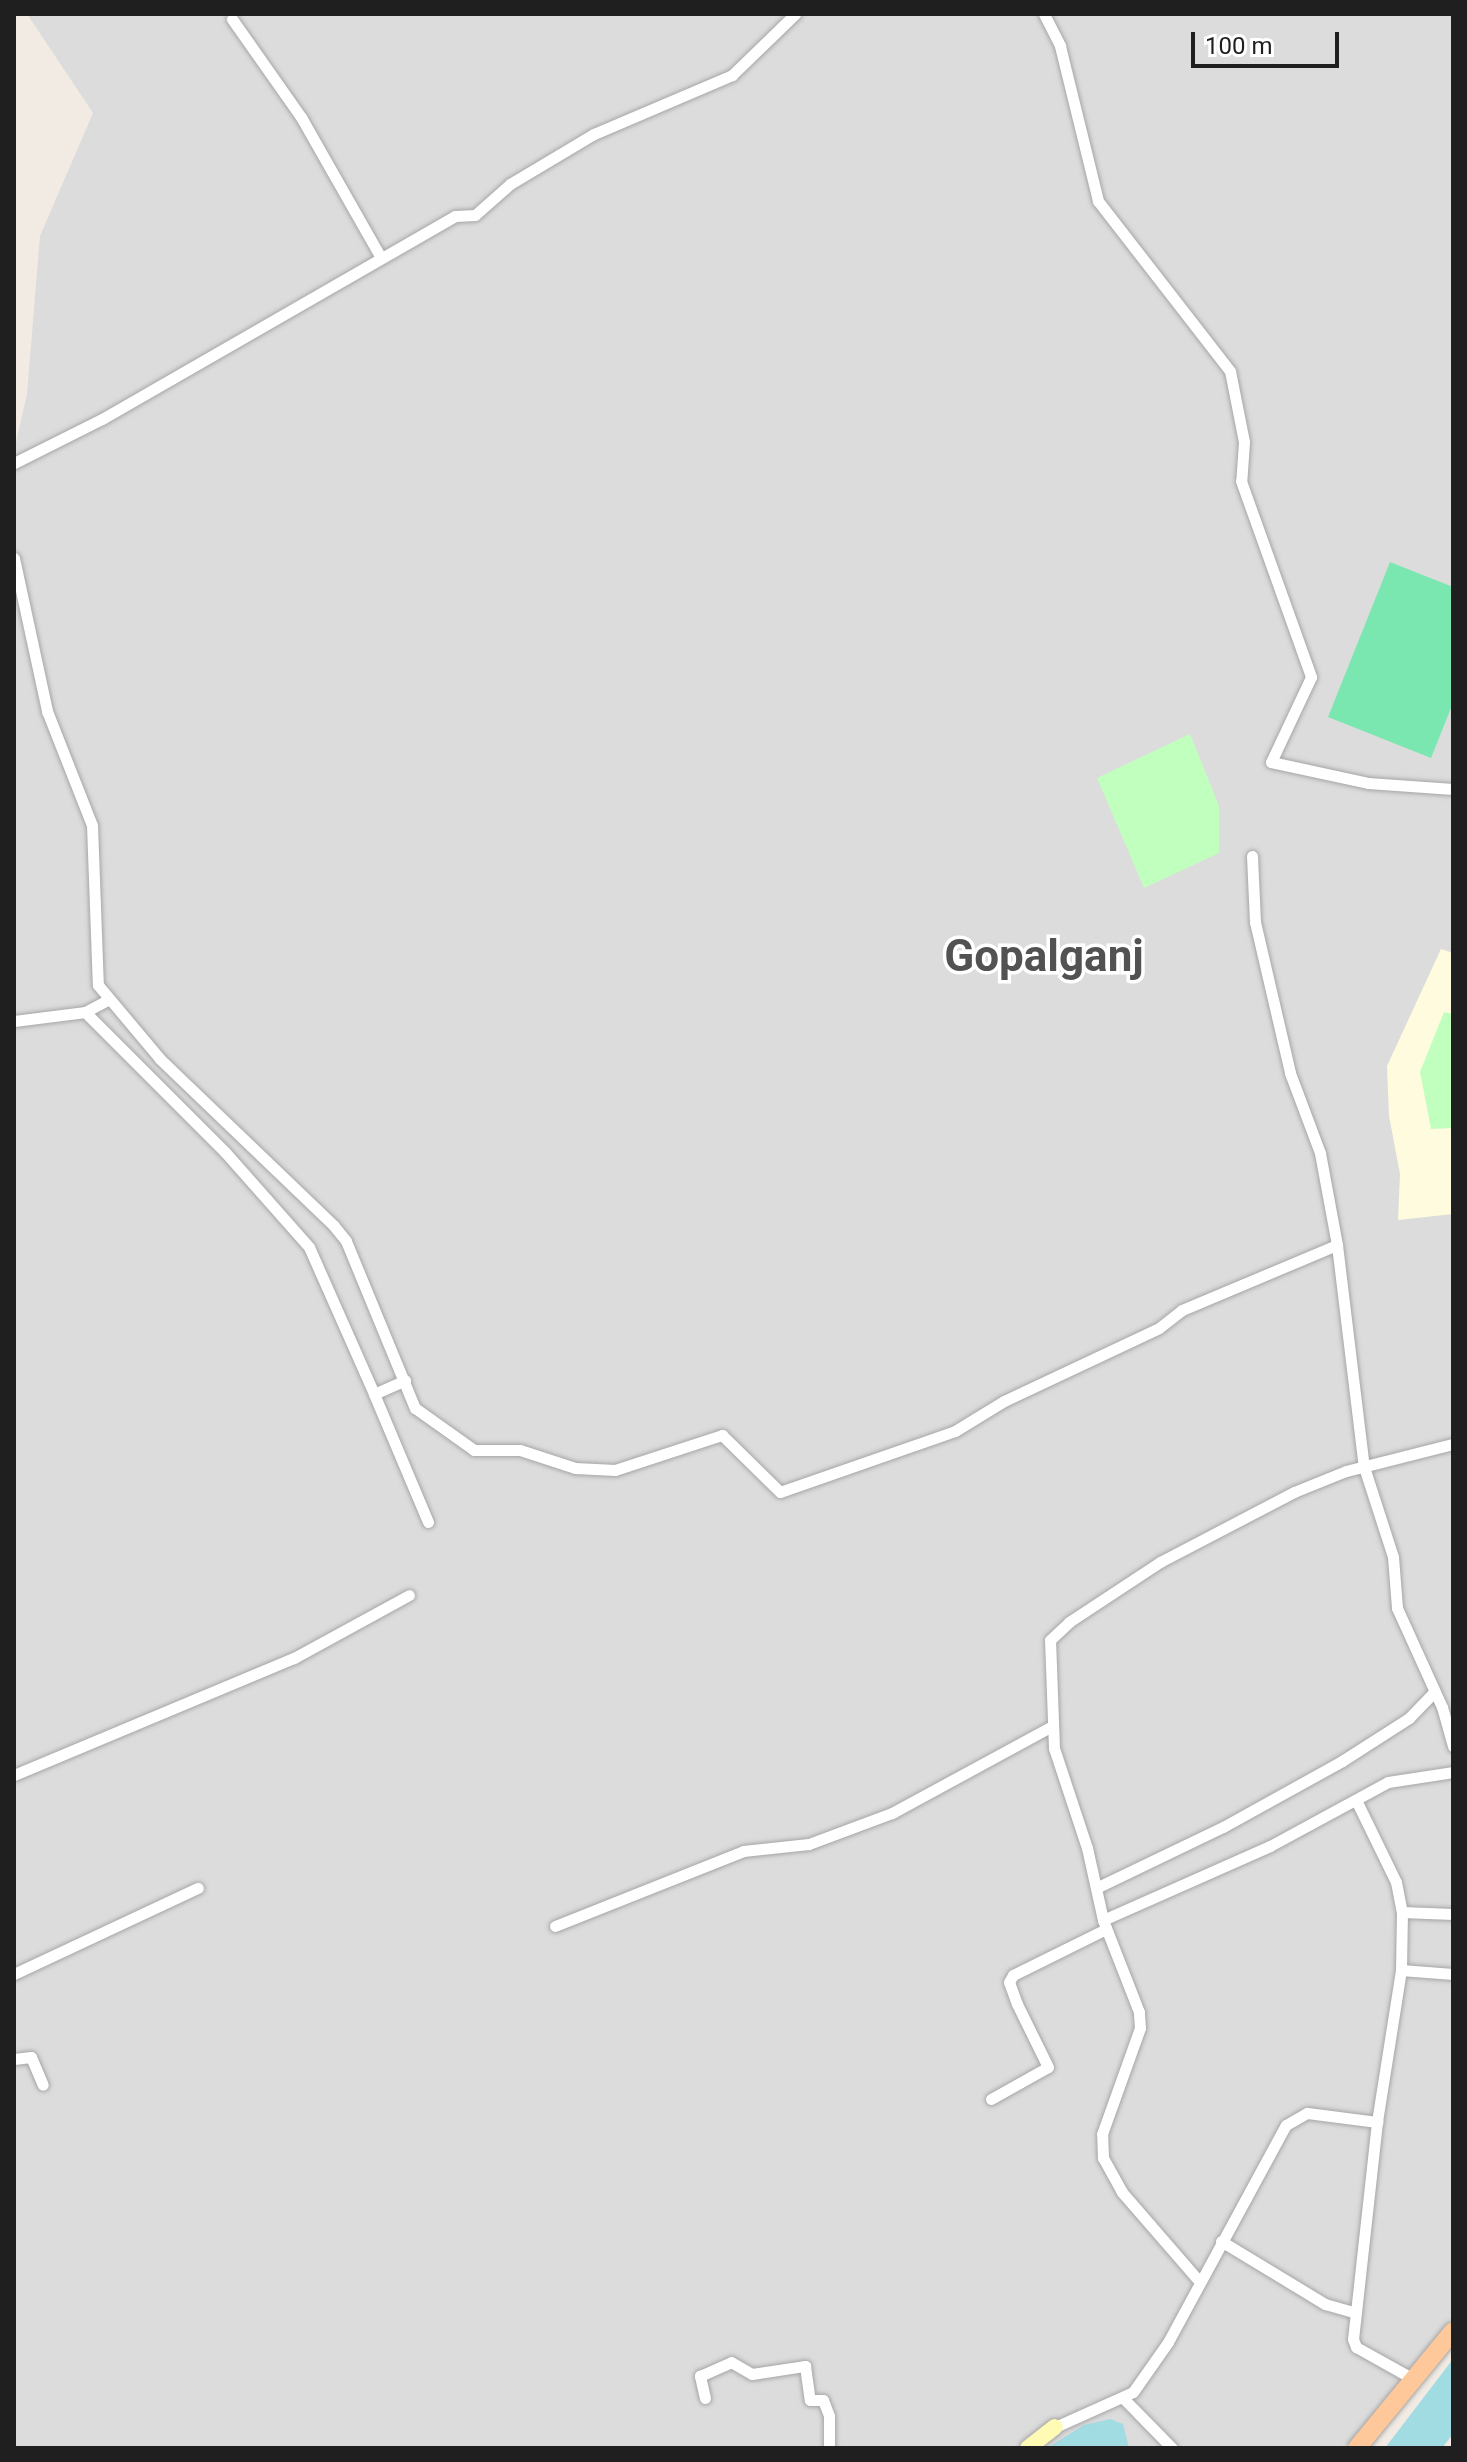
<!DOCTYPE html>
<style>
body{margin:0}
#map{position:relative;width:1467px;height:2462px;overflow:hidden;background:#f1ebe4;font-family:Roboto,sans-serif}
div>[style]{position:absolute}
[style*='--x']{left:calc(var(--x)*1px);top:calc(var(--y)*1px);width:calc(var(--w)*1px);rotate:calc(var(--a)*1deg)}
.residential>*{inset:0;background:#dddcdc}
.education>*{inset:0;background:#fffbdf}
.park>*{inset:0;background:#c0ffbe}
.pitch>*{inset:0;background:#7be7b0}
.water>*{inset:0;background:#a1dce3}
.roads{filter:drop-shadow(0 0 2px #a6a6a6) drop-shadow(0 0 2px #a6a6a6)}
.street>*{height:11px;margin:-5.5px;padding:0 5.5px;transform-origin:5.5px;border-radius:5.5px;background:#fff}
.secondary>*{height:16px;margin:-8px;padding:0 8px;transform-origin:8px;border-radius:8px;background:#fffab4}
.primary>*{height:18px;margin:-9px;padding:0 9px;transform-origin:9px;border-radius:9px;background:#ffc89b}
span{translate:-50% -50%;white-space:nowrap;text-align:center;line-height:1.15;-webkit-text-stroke:7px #fff;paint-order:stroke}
.town-label{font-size:44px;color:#525252;font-weight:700}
.frame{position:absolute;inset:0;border:16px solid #1f1f1f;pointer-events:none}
.scale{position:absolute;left:1191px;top:32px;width:148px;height:36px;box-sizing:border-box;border:4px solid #1f1f1f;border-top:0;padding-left:10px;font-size:24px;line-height:28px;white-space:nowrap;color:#1f1f1f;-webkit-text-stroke:6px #fff;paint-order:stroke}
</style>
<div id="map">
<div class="residential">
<i style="clip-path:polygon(27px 14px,1453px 14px,1453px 2317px,1380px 2417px,1343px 2448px,14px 2448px,14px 451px,27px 394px,40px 236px,93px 113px)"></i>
</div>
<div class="education">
<i style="clip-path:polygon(1441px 949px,1453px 953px,1453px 1214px,1398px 1220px,1400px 1174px,1389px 1116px,1387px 1066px)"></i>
</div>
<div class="park">
<i style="clip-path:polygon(1190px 734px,1219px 806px,1219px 853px,1144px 888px,1097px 778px)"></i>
<i style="clip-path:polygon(1444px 1012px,1453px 1014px,1453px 1128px,1431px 1129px,1420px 1072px)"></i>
</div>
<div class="pitch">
<i style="clip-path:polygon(1390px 562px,1453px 587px,1453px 703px,1431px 758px,1328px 717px)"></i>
</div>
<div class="water">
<i style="clip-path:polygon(1453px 2359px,1453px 2434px,1442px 2448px,1385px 2448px)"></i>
<i style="clip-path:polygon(1110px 2419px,1123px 2424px,1129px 2448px,1047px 2448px,1084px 2425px)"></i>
</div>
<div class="roads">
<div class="street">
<i style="--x:1044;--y:14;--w:36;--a:63"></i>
<i style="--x:1060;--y:46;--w:160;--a:76.2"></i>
<i style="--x:1098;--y:201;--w:215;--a:52.2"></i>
<i style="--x:1230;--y:371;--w:72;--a:78.8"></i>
<i style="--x:1244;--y:442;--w:39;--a:94"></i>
<i style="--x:1241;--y:481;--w:208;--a:70.3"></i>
<i style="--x:1311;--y:677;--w:94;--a:115.2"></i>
<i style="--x:1271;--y:762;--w:99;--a:12.2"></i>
<i style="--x:1368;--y:783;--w:85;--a:4"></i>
<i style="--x:232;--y:19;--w:120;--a:54.9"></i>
<i style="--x:301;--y:117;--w:162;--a:60.4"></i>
<i style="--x:14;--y:463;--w:98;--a:-26.6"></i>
<i style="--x:102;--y:419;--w:407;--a:-29.9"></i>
<i style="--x:455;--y:216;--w:20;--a:-3"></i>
<i style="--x:475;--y:215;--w:47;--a:-41.5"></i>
<i style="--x:510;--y:184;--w:98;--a:-30.8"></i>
<i style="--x:594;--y:134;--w:150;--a:-23.1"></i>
<i style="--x:732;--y:75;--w:88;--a:-44.1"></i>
<i style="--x:14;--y:558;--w:157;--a:77.8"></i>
<i style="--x:47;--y:711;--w:123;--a:68.5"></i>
<i style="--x:92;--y:825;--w:160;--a:87.9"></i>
<i style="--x:98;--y:985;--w:97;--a:50"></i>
<i style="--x:160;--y:1059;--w:241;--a:43.8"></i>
<i style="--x:334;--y:1226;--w:19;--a:51"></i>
<i style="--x:346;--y:1241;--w:181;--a:67.6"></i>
<i style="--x:415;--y:1408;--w:72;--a:35.4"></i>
<i style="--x:474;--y:1450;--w:46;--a:0"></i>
<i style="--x:520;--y:1450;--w:58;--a:18.1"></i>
<i style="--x:575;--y:1468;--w:40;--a:2.9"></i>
<i style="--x:615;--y:1470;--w:113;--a:-18.1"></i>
<i style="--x:722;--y:1435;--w:81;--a:44.5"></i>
<i style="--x:780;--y:1492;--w:185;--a:-19.2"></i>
<i style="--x:955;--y:1431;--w:57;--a:-31.5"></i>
<i style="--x:1004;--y:1401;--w:171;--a:-25.2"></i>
<i style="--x:1159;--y:1328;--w:29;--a:-38"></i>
<i style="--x:1182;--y:1310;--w:168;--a:-22.8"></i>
<i style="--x:1252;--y:856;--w:66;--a:87.4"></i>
<i style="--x:1255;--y:922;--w:155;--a:76.9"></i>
<i style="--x:1290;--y:1073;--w:85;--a:69.4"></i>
<i style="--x:1320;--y:1153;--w:94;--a:79.5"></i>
<i style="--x:1337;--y:1245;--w:224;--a:83.1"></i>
<i style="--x:1364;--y:1467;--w:95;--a:72.1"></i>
<i style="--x:1393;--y:1557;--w:51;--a:85.5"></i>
<i style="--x:1397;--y:1608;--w:109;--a:65.6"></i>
<i style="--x:1442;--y:1707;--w:41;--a:74.2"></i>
<i style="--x:85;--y:1012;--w:24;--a:-28"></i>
<i style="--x:14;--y:1021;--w:72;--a:-7.2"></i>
<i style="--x:85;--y:1012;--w:198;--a:45"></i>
<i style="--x:225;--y:1152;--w:127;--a:48.5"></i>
<i style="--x:309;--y:1247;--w:161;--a:66.1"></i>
<i style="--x:374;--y:1394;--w:34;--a:-24"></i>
<i style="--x:374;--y:1394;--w:139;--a:67.1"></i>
<i style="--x:14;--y:1775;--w:303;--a:-22.7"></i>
<i style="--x:294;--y:1658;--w:131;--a:-28.7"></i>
<i style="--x:1356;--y:1800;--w:91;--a:64"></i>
<i style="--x:1396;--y:1882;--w:31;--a:79"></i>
<i style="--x:1402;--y:1912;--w:58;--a:91"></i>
<i style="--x:1401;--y:1970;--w:154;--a:99"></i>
<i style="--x:1377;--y:2122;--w:218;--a:96.3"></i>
<i style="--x:1353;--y:2339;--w:9;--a:69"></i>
<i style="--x:1356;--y:2347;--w:68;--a:29.2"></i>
<i style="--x:1096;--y:1888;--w:141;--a:-25.7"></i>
<i style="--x:1223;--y:1827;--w:136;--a:-29"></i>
<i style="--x:1342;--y:1761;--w:80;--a:-32.7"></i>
<i style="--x:1409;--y:1718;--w:36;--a:-46"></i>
<i style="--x:1402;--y:1912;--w:51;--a:2.2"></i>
<i style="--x:1103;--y:1920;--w:183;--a:-23.9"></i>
<i style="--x:1270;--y:1846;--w:134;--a:-28.5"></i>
<i style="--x:1388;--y:1782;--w:66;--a:-8.7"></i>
<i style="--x:555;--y:1926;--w:202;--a:-21.7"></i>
<i style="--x:743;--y:1851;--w:66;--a:-6.1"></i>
<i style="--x:809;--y:1844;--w:89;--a:-20.5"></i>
<i style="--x:892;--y:1813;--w:182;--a:-28.5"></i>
<i style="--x:1401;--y:1970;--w:52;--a:4.4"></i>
<i style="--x:14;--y:1974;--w:203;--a:-25.1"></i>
<i style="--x:14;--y:2059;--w:17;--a:-7"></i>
<i style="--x:31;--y:2057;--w:30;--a:67"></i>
<i style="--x:991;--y:2099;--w:65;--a:-29.3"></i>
<i style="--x:1048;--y:2067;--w:70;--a:-116.2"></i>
<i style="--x:1017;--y:2004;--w:23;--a:-110"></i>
<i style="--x:1009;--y:1982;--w:8;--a:-60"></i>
<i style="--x:1013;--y:1975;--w:104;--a:-26.3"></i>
<i style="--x:1221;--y:2241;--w:122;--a:31.2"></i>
<i style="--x:1325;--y:2304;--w:32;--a:16"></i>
<i style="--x:1199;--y:2281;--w:118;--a:-130.9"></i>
<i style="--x:1122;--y:2192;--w:39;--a:-119"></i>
<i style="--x:1103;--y:2158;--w:24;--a:-92"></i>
<i style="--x:1102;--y:2134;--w:113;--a:-70.3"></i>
<i style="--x:1140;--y:2028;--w:16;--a:-94"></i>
<i style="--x:1139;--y:2012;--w:99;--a:-111.4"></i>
<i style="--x:1103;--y:1920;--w:74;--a:-102.5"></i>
<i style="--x:1087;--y:1848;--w:105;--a:-108.3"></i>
<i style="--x:1054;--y:1748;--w:108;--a:-92.1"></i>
<i style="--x:1050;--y:1640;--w:26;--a:-43"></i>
<i style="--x:1069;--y:1622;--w:109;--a:-33.4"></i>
<i style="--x:1160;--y:1562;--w:151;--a:-27.6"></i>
<i style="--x:1294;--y:1492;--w:56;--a:-22"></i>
<i style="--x:1346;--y:1471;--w:110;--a:-14.2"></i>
<i style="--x:705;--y:2398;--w:23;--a:-103"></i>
<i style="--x:700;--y:2376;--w:34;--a:-24"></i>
<i style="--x:731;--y:2362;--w:24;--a:30"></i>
<i style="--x:752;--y:2374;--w:54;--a:-8.6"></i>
<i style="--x:805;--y:2366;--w:34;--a:82"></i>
<i style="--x:810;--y:2400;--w:13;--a:0"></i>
<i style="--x:823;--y:2400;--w:17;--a:69"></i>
<i style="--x:829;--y:2416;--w:32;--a:90"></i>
<i style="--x:1125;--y:2400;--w:67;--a:45.6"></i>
<i style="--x:1055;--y:2427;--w:85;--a:-24.2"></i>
<i style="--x:1133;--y:2392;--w:61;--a:-55"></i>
<i style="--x:1168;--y:2342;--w:247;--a:-61.5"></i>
<i style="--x:1286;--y:2125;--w:24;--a:-30"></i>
<i style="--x:1307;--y:2113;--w:71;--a:7.3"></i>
</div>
<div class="secondary">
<i style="--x:1028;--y:2448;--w:34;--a:-38"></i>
</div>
<div class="primary">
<i style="--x:1357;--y:2448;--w:151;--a:-50.6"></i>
</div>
</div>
<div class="town-label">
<span style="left:1044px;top:956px">Gopalganj</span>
</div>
<div class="frame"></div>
<div class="scale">100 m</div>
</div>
